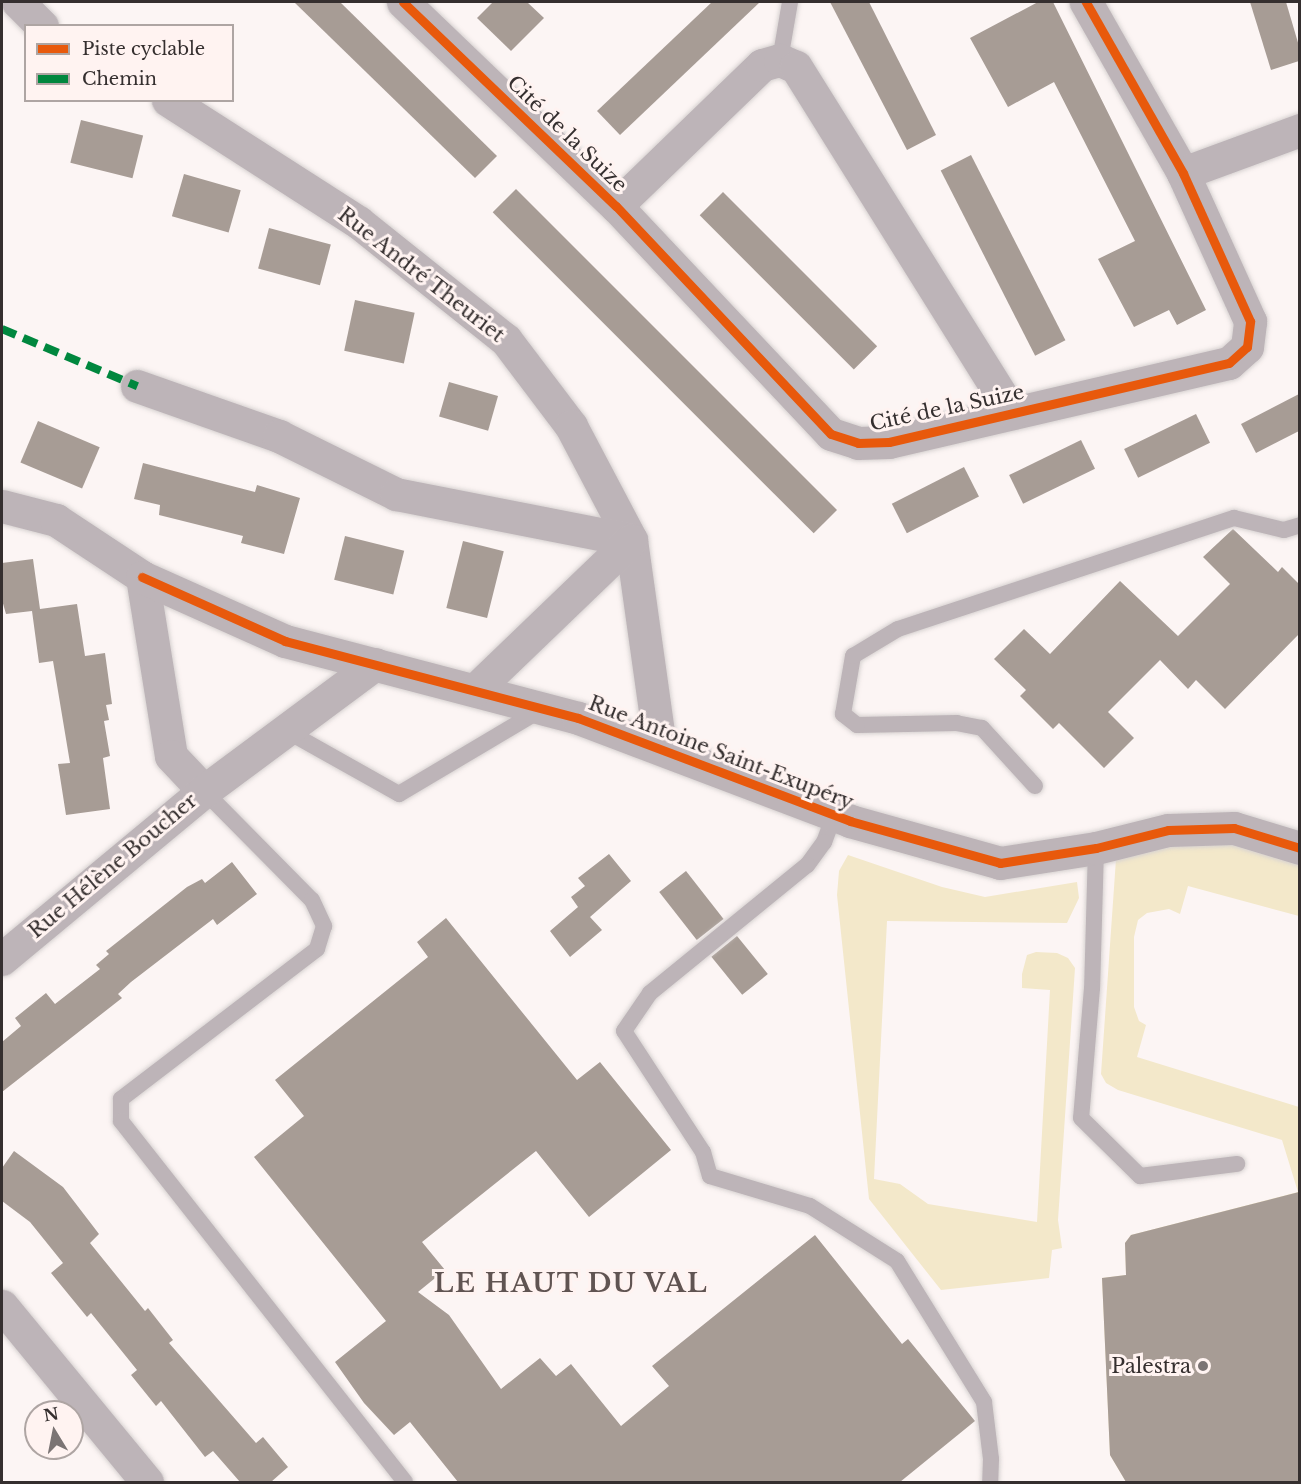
<!DOCTYPE html>
<meta charset="utf-8">
<style>
body{margin:0}
#map{position:relative;width:1301px;height:1484px;overflow:hidden;background:#fcf5f4;font-family:"Libre Baskerville",serif}
div>[style]{position:absolute}
[style*='--x']{left:calc(var(--x)*1px);top:calc(var(--y)*1px);width:calc(var(--w)*1px);rotate:calc(var(--a)*1deg)}
.green>*{inset:0;background:#f3e8ca}
.building>*{inset:0;background:#a79c95;transform-origin:0 0}
.roads{filter:drop-shadow(0 0 2px #d7d2d1) drop-shadow(0 0 2px #d7d2d1)}
.lane>*{height:16px;margin:-8px;padding:0 8px;transform-origin:8px;border-radius:8px;background:#bdb4b8}
.street>*{height:33px;margin:-16.5px;padding:0 16.5px;transform-origin:16.5px;border-radius:16.5px;background:#bdb4b8}
.quiet>*{height:8px;margin-top:-4px;transform-origin:0;background:repeating-linear-gradient(90deg,#00873e 0 15px,transparent 0 23px)}
.cycleway>*{height:9px;margin:-4.5px;padding:0 4.5px;transform-origin:4.5px;border-radius:4.5px;background:#e8590c}
.dots>*{width:16px;height:16px;translate:-50% -50%;box-sizing:border-box;border:3px solid #fff3f1;border-radius:50%}
span{translate:-50% -50%;white-space:nowrap;text-align:center;line-height:1.15;-webkit-text-stroke:6px #fff3f1;paint-order:stroke}
.street-label{font-size:20px;color:#352f2f}
.poi-label{font-size:20px;color:#352f2f}
.right{translate:-100% -50%;text-align:right}
.district-label{font-size:26px;color:#605452;font-weight:700;letter-spacing:1.5px}
.frame{position:absolute;inset:0;border:3px solid #352f2f;pointer-events:none}
.legend{position:absolute;left:24px;top:24px;width:210px;height:78px;box-sizing:border-box;background:#fff3f1;border:2px solid #aea5a3;margin:0;padding:8px 10px;list-style:none;font-size:18px;color:#352f2f}
.legend li{display:flex;align-items:center;gap:12px;height:30px}
.legend b{width:30px;border:2px solid #aea5a3}
.north{position:absolute;left:24px;top:1400px;width:60px;height:60px;box-sizing:border-box;background:#fff3f1;border:2px solid #aea5a3;border-radius:50%;rotate:350deg;font-size:16px;font-weight:700;line-height:24px;text-align:center;color:#352f2f}
.north::after{content:'';display:block;margin:auto;width:21px;height:27px;background:#7b7474;clip-path:polygon(50% 0,100% 100%,50% 72%,0 100%)}
</style>
<div id="map">
<div class="green">
<i style="clip-path:polygon(1181px 844px,1251px 844px,1299px 860px,1299px 916px,1188px 886px,1180px 914px,1169px 909px,1147px 913px,1138px 920px,1134px 937px,1134px 1007px,1139px 1021px,1146px 1025px,1137px 1057px,1299px 1107px,1299px 1482px,1126px 1482px,1110px 1455px,1102px 1278px,1126px 1275px,1125px 1243px,1131px 1235px,1298px 1192px,1282px 1140px,1118px 1090px,1106px 1083px,1101px 1074px,1116px 859px)"></i>
<i style="clip-path:polygon(848px 855px,942px 887px,985px 897px,1077px 882px,1079px 898px,1067px 923px,887px 921px,874px 1179px,900px 1184px,928px 1204px,1037px 1222px,1050px 990px,1022px 988px,1022px 974px,1027px 955px,1036px 952px,1057px 953px,1068px 958px,1075px 968px,1058px 1220px,1062px 1248px,1052px 1250px,1049px 1278px,941px 1290px,869px 1199px,837px 895px,839px 871px)"></i>
</div>
<div class="building">
<i style="clip-path:polygon(294px 2px,340px 2px,497px 156px,475px 178px)"></i>
<i style="clip-path:polygon(493px 2px,527px 2px,544px 18px,511px 51px,477px 18px)"></i>
<i style="clip-path:polygon(712px 2px,760px 2px,620px 135px,597px 111px)"></i>
<i style="clip-path:polygon(830px 2px,869px 2px,936px 135px,907px 150px)"></i>
<i style="clip-path:polygon(1038px 2px,1053px 2px,1206px 310px,1177px 325px,1169px 310px,1134px 327px,1098px 259px,1135px 241px,1054px 82px,1008px 107px,970px 38px)"></i>
<i style="clip-path:polygon(1250px 2px,1286px 2px,1299px 46px,1299px 61px,1271px 70px)"></i>
<i style="left:81px;top:120px;width:64px;height:44px;rotate:14deg"></i>
<i style="left:971px;top:155px;width:208px;height:34px;rotate:63deg"></i>
<i style="left:184px;top:174px;width:59px;height:44px;rotate:16deg"></i>
<i style="left:516px;top:189px;width:454px;height:33px;rotate:45deg"></i>
<i style="left:723px;top:192px;width:218px;height:33px;rotate:45deg"></i>
<i style="left:269px;top:228px;width:64px;height:42px;rotate:15deg"></i>
<i style="left:355px;top:300px;width:61px;height:52px;rotate:12deg"></i>
<i style="left:449px;top:382px;width:51px;height:36px;rotate:16deg"></i>
<i style="clip-path:polygon(1299px 394px,1299px 431px,1256px 453px,1241px 424px)"></i>
<i style="left:1196px;top:414px;width:32px;height:80px;rotate:64deg"></i>
<i style="left:38px;top:421px;width:67px;height:45px;rotate:23deg"></i>
<i style="left:1081px;top:440px;width:32px;height:80px;rotate:64deg"></i>
<i style="clip-path:polygon(143px 463px,255px 492px,257px 485px,300px 498px,284px 554px,241px 543px,243px 536px,159px 515px,160px 505px,134px 499px)"></i>
<i style="left:964px;top:467px;width:33px;height:81px;rotate:63deg"></i>
<i style="clip-path:polygon(1233px 529px,1278px 572px,1282px 567px,1299px 584px,1299px 634px,1225px 709px,1196px 680px,1188px 689px,1160px 660px,1108px 712px,1134px 738px,1104px 768px,1059px 723px,1053px 729px,1020px 696px,1026px 690px,994px 659px,1024px 629px,1050px 654px,1120px 581px,1178px 636px,1230px 584px,1203px 557px)"></i>
<i style="left:345px;top:536px;width:61px;height:45px;rotate:14deg"></i>
<i style="left:463px;top:541px;width:42px;height:69px;rotate:14deg"></i>
<i style="clip-path:polygon(33px 559px,40px 609px,77px 604px,85px 656px,105px 653px,112px 704px,106px 705px,109px 720px,104px 721px,110px 756px,103px 758px,110px 809px,66px 815px,58px 764px,70px 763px,53px 661px,39px 663px,32px 611px,6px 614px,2px 600px,2px 563px)"></i>
<i style="clip-path:polygon(609px 854px,631px 881px,590px 917px,602px 930px,570px 957px,550px 931px,578px 907px,571px 897px,585px 886px,578px 878px)"></i>
<i style="clip-path:polygon(232px 862px,257px 894px,217px 925px,213px 919px,131px 982px,118px 994px,122px 998px,2px 1092px,2px 1042px,21px 1026px,15px 1018px,46px 993px,55px 1004px,100px 969px,96px 965px,109px 954px,106px 951px,187px 887px,202px 879px,205px 883px)"></i>
<i style="left:686px;top:871px;width:61px;height:34px;rotate:52deg"></i>
<i style="clip-path:polygon(446px 918px,577px 1080px,600px 1062px,671px 1150px,589px 1217px,536px 1151px,422px 1242px,445px 1270px,418px 1292px,449px 1315px,501px 1389px,540px 1358px,556px 1376px,571px 1364px,621px 1426px,669px 1386px,652px 1366px,815px 1235px,902px 1344px,908px 1339px,975px 1421px,900px 1482px,458px 1482px,410px 1422px,394px 1435px,364px 1403px,335px 1362px,386px 1321px,254px 1157px,304px 1116px,275px 1080px,428px 957px,417px 942px)"></i>
<i style="left:737px;top:936px;width:49px;height:33px;rotate:51deg"></i>
<i style="clip-path:polygon(14px 1151px,63px 1187px,99px 1234px,90px 1243px,145px 1311px,148px 1308px,173px 1340px,169px 1343px,256px 1443px,263px 1437px,288px 1467px,271px 1482px,240px 1482px,213px 1451px,205px 1457px,161px 1401px,156px 1406px,131px 1375px,137px 1370px,91px 1313px,87px 1317px,51px 1273px,63px 1263px,30px 1222px,2px 1201px,2px 1168px)"></i>
<i style="clip-path:polygon(1299px 1192px,1299px 1482px,1126px 1482px,1110px 1455px,1102px 1278px,1126px 1275px,1125px 1243px,1131px 1235px)"></i>
</div>
<div class="roads">
<div class="lane">
<i style="--x:780;--y:60;--w:59;--a:-80.2"></i>
<i style="--x:285;--y:730;--w:131;--a:29.3"></i>
<i style="--x:399;--y:794;--w:166;--a:-30.7"></i>
<i style="--x:1035;--y:786;--w:79;--a:-132.4"></i>
<i style="--x:982;--y:728;--w:25;--a:-169"></i>
<i style="--x:957;--y:723;--w:100;--a:178.9"></i>
<i style="--x:857;--y:725;--w:18;--a:-142"></i>
<i style="--x:843;--y:714;--w:59;--a:-80.2"></i>
<i style="--x:853;--y:656;--w:52;--a:-31"></i>
<i style="--x:898;--y:629;--w:354;--a:-18.3"></i>
<i style="--x:1234;--y:518;--w:51;--a:13.5"></i>
<i style="--x:1284;--y:530;--w:17;--a:-17"></i>
<i style="--x:204;--y:791;--w:153;--a:45.3"></i>
<i style="--x:312;--y:900;--w:29;--a:65"></i>
<i style="--x:324;--y:926;--w:24;--a:107"></i>
<i style="--x:317;--y:949;--w:247;--a:142.6"></i>
<i style="--x:121;--y:1099;--w:22;--a:90"></i>
<i style="--x:121;--y:1121;--w:459;--a:51.8"></i>
<i style="--x:834;--y:815;--w:29;--a:110"></i>
<i style="--x:824;--y:842;--w:29;--a:126"></i>
<i style="--x:807;--y:865;--w:203;--a:140.8"></i>
<i style="--x:650;--y:993;--w:46;--a:124.4"></i>
<i style="--x:624;--y:1031;--w:145;--a:56.9"></i>
<i style="--x:703;--y:1152;--w:25;--a:74"></i>
<i style="--x:710;--y:1176;--w:104;--a:16.7"></i>
<i style="--x:810;--y:1206;--w:103;--a:32.3"></i>
<i style="--x:897;--y:1261;--w:166;--a:58.3"></i>
<i style="--x:984;--y:1402;--w:57;--a:83"></i>
<i style="--x:991;--y:1459;--w:23;--a:92"></i>
<i style="--x:1096;--y:848;--w:140;--a:91.6"></i>
<i style="--x:1092;--y:988;--w:130;--a:94.8"></i>
<i style="--x:1081;--y:1118;--w:83;--a:44.5"></i>
<i style="--x:1140;--y:1176;--w:98;--a:-7.1"></i>
</div>
<div class="street">
<i style="--x:18;--y:2;--w:34;--a:45"></i>
<i style="--x:403;--y:2;--w:295;--a:43.8"></i>
<i style="--x:616;--y:206;--w:313;--a:46.7"></i>
<i style="--x:831;--y:434;--w:28;--a:18"></i>
<i style="--x:858;--y:443;--w:31;--a:-2"></i>
<i style="--x:889;--y:442;--w:349;--a:-13.1"></i>
<i style="--x:1229;--y:363;--w:24;--a:-42"></i>
<i style="--x:1247;--y:347;--w:26;--a:-83"></i>
<i style="--x:1250;--y:321;--w:162;--a:-114.4"></i>
<i style="--x:1183;--y:173;--w:197;--a:-119.6"></i>
<i style="--x:168;--y:100;--w:226;--a:32.7"></i>
<i style="--x:358;--y:222;--w:189;--a:38.6"></i>
<i style="--x:506;--y:340;--w:108;--a:52.9"></i>
<i style="--x:571;--y:426;--w:129;--a:62.2"></i>
<i style="--x:631;--y:540;--w:208;--a:82"></i>
<i style="--x:1183;--y:173;--w:125;--a:-20.2"></i>
<i style="--x:616;--y:206;--w:203;--a:-44"></i>
<i style="--x:762;--y:65;--w:19;--a:-16"></i>
<i style="--x:780;--y:60;--w:17;--a:24"></i>
<i style="--x:796;--y:67;--w:408;--a:58"></i>
<i style="--x:137;--y:386;--w:151;--a:19.4"></i>
<i style="--x:279;--y:436;--w:131;--a:26.4"></i>
<i style="--x:396;--y:494;--w:239;--a:11.1"></i>
<i style="--x:2;--y:506;--w:56;--a:14.5"></i>
<i style="--x:56;--y:520;--w:103;--a:33.5"></i>
<i style="--x:142;--y:577;--w:181;--a:80.8"></i>
<i style="--x:171;--y:756;--w:48;--a:46.7"></i>
<i style="--x:204;--y:791;--w:263;--a:140.3"></i>
<i style="--x:142;--y:577;--w:157;--a:24.1"></i>
<i style="--x:285;--y:641;--w:303;--a:14.7"></i>
<i style="--x:578;--y:718;--w:291;--a:20.7"></i>
<i style="--x:850;--y:821;--w:156;--a:15.6"></i>
<i style="--x:1000;--y:863;--w:97;--a:-8.9"></i>
<i style="--x:1096;--y:848;--w:74;--a:-14"></i>
<i style="--x:1168;--y:830;--w:66;--a:-1.7"></i>
<i style="--x:1234;--y:828;--w:69;--a:16.9"></i>
<i style="--x:475;--y:690;--w:216;--a:-43.9"></i>
<i style="--x:204;--y:791;--w:213;--a:-36.6"></i>
<i style="--x:2;--y:1306;--w:228;--a:50.5"></i>
</div>
</div>
<div class="quiet">
<i style="--x:2;--y:329;--w:147;--a:22.9"></i>
</div>
<div class="cycleway">
<i style="--x:403;--y:2;--w:295;--a:43.8"></i>
<i style="--x:616;--y:206;--w:313;--a:46.7"></i>
<i style="--x:831;--y:434;--w:28;--a:18"></i>
<i style="--x:858;--y:443;--w:31;--a:-2"></i>
<i style="--x:889;--y:442;--w:349;--a:-13.1"></i>
<i style="--x:1229;--y:363;--w:24;--a:-42"></i>
<i style="--x:1247;--y:347;--w:26;--a:-83"></i>
<i style="--x:1250;--y:321;--w:162;--a:-114.4"></i>
<i style="--x:1183;--y:173;--w:197;--a:-119.6"></i>
<i style="--x:142;--y:577;--w:157;--a:24.1"></i>
<i style="--x:285;--y:641;--w:303;--a:14.7"></i>
<i style="--x:578;--y:718;--w:291;--a:20.7"></i>
<i style="--x:850;--y:821;--w:156;--a:15.6"></i>
<i style="--x:1000;--y:863;--w:97;--a:-8.9"></i>
<i style="--x:1096;--y:848;--w:74;--a:-14"></i>
<i style="--x:1168;--y:830;--w:66;--a:-1.7"></i>
<i style="--x:1234;--y:828;--w:69;--a:16.9"></i>
</div>
<div class="dots">
<i style="left:1203px;top:1366px;background:#7b7474"></i>
</div>
<div class="street-label">
<span style="left:567px;top:134px;rotate:44deg">Cité de la Suize</span>
<span style="left:421px;top:275px;rotate:38deg">Rue André Theuriet</span>
<span style="left:947px;top:408px;rotate:-12deg">Cité de la Suize</span>
<span style="left:721px;top:753px;rotate:21deg">Rue Antoine Saint-Exupéry</span>
<span style="left:113px;top:866px;rotate:-40deg">Rue Hélène Boucher</span>
</div>
<div class="poi-label">
<span class="right" style="left:1191px;top:1366px">Palestra</span>
</div>
<div class="district-label">
<span style="left:571px;top:1284px">LE HAUT DU VAL</span>
</div>
<div class="frame"></div>
<ul class="legend">
<li><b style="height:8px;background:#e8590c"></b>Piste cyclable</li>
<li><b style="height:8px;background:#00873e"></b>Chemin</li>
</ul>
<div class="north">N</div>
</div>
